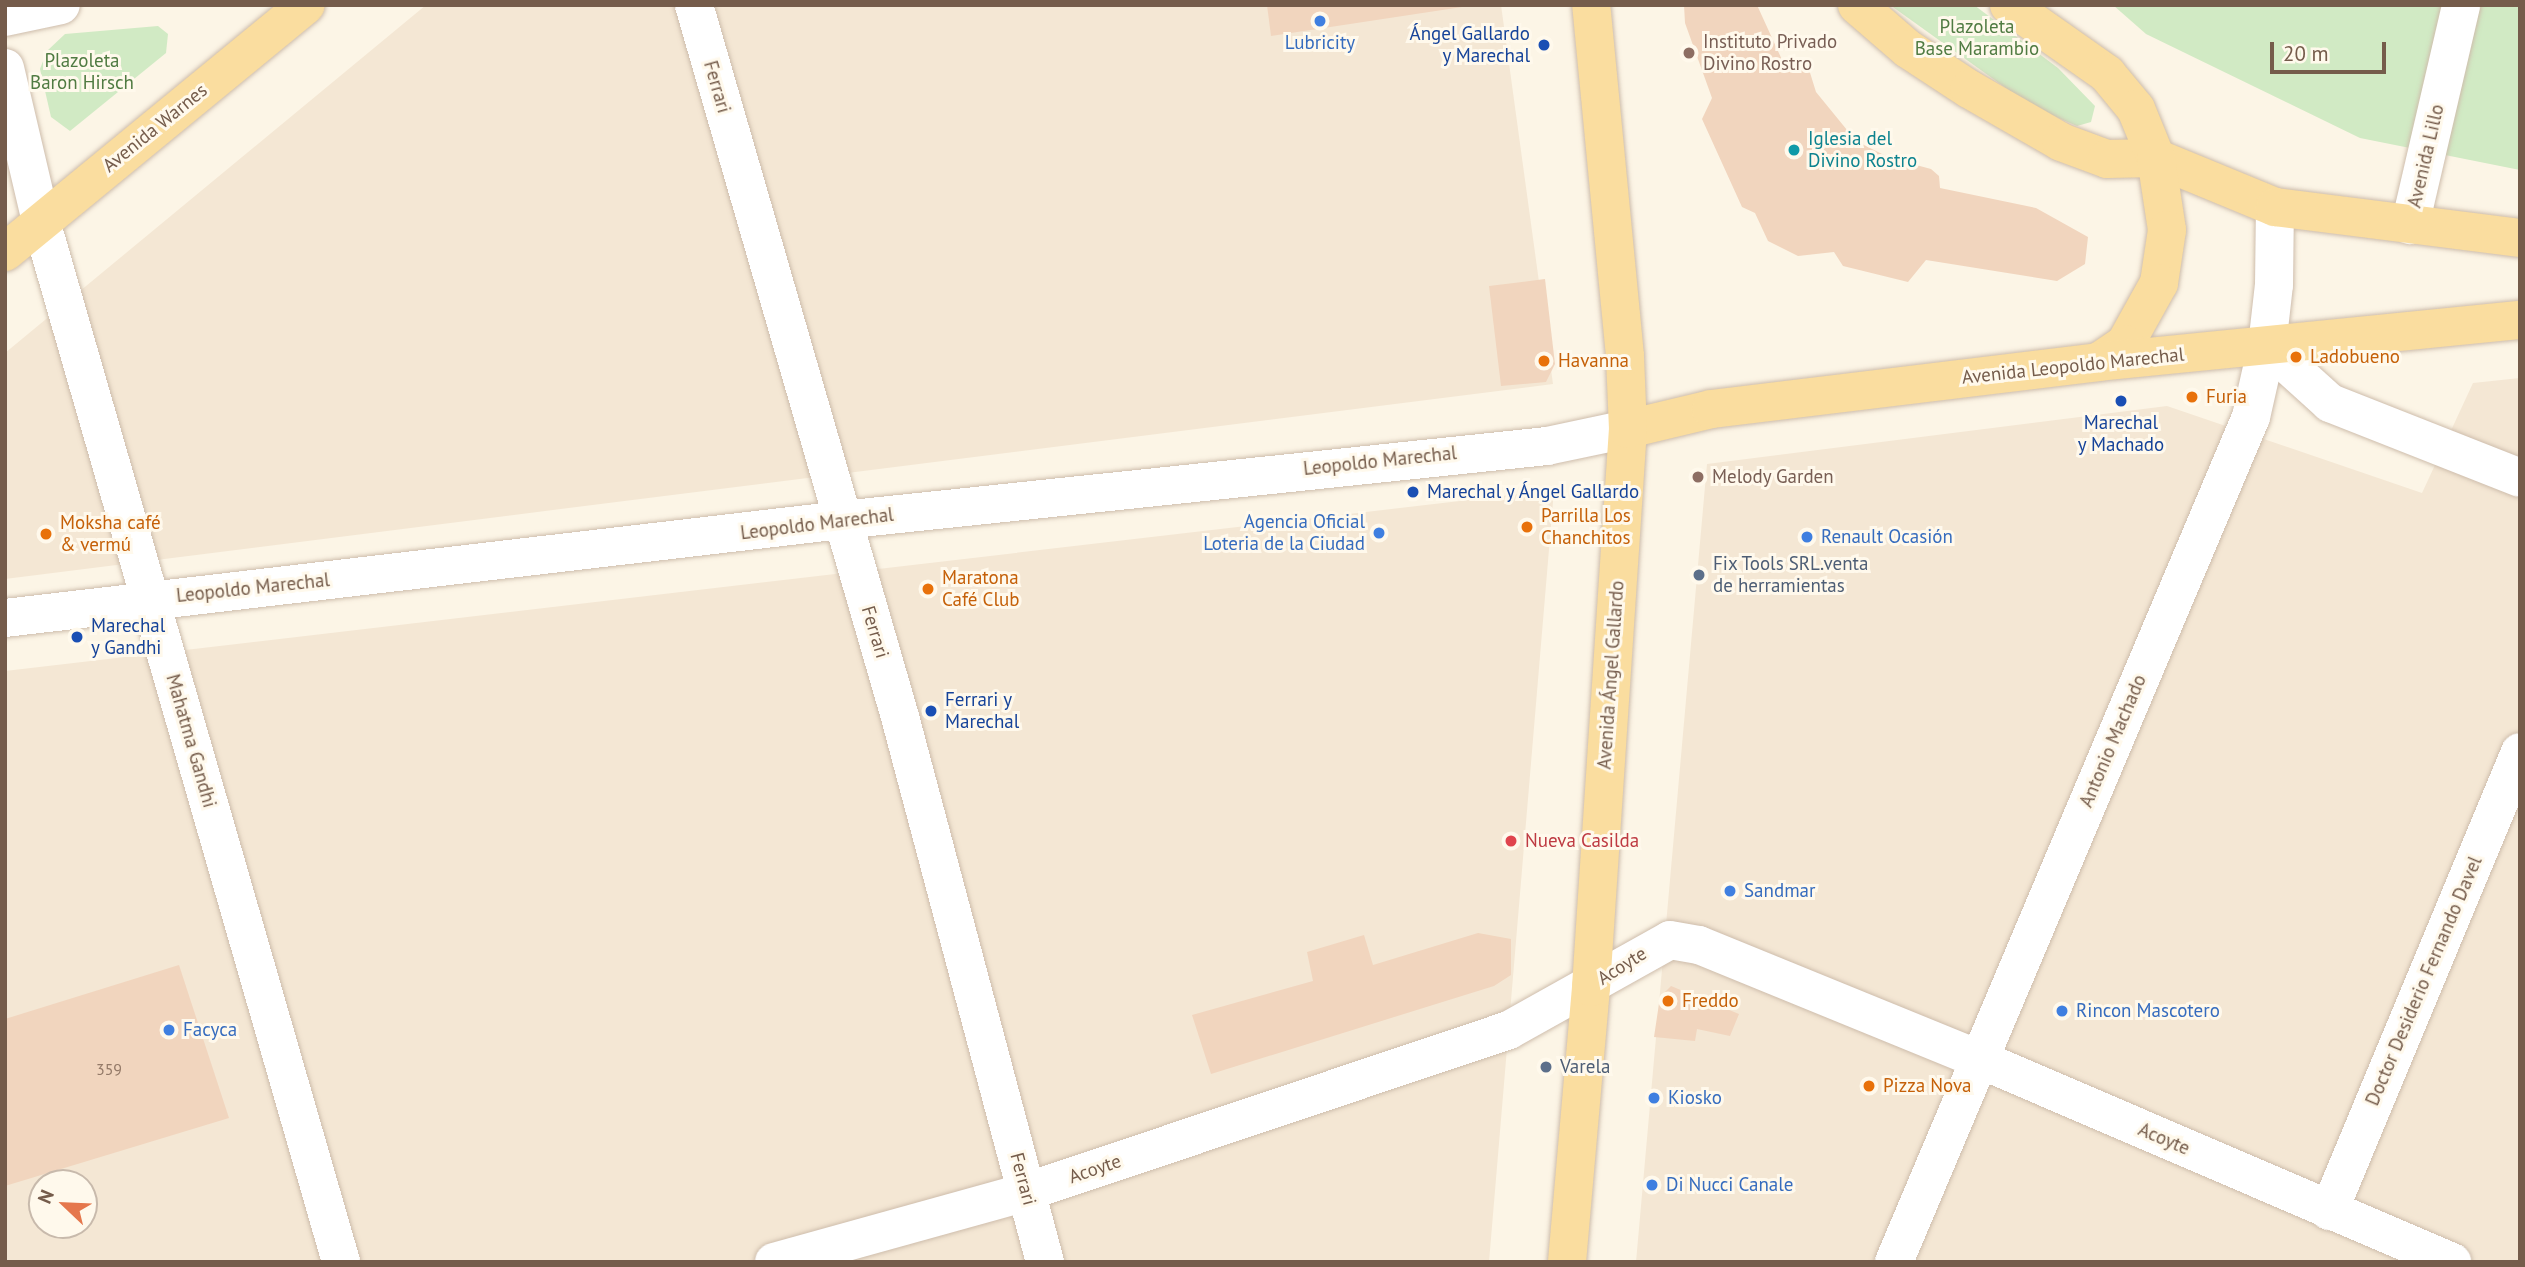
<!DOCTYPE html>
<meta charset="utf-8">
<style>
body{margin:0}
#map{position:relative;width:2525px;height:1267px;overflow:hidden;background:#fcf5e6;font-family:"PT Sans",sans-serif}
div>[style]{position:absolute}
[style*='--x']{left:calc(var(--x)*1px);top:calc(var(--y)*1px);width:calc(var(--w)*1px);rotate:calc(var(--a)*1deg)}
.residential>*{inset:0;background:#f4e7d4}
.green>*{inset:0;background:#d1eac4}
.building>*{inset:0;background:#f1d5be}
.roads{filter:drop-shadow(0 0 2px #cebdac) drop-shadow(0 0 2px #cebdac)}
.minor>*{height:38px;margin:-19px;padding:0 19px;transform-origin:19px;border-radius:19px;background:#fff}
.major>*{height:38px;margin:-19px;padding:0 19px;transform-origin:19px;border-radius:19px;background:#fadd9f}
.dots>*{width:19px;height:19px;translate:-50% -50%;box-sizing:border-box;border:4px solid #fff9ec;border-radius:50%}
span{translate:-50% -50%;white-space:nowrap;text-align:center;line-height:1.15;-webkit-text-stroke:6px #fff9ec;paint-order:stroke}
.number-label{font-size:16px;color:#947a68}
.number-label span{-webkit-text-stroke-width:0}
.park-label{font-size:19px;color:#507b42}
.transit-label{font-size:19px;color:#164399}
.right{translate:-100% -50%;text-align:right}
.left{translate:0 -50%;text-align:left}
.education-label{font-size:19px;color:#785e54}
.shop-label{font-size:19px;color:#366cbe}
.street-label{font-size:19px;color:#755c4b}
.culture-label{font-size:19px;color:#0d838f}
.food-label{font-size:19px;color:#c56008}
.service-label{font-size:19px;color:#4e5e75}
.health-label{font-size:19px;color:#be3a42}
.frame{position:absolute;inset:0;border:7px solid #755c4b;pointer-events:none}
.north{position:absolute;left:28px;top:1169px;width:70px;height:70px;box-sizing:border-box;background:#fff9ec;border:2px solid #c8baac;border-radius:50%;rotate:293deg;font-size:19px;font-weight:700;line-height:28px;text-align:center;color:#755c4b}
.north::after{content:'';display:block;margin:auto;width:24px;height:32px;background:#e5774c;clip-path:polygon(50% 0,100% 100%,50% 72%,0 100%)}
.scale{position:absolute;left:2270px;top:42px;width:116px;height:32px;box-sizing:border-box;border:4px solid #755c4b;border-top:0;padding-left:9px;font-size:21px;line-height:24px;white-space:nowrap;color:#755c4b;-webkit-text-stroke:5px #fff9ec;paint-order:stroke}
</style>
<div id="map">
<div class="residential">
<i style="clip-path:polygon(426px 5px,1501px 5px,1553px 384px,5px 579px,5px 353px)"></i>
<i style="clip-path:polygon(2520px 378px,2520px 1262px,1636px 1262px,1707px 464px,2167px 406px,2422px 493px,2473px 383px)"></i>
<i style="clip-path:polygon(evenodd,1554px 490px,1489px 1262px,5px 1262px,5px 671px,1554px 490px,42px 1183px,84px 1183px,84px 1225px,42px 1225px,42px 1183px)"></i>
</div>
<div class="green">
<i style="clip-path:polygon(1890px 5px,1974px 5px,2058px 68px,2095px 106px,2091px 122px,2077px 126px,2031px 106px)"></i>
<i style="clip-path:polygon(2113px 5px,2520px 5px,2520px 170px,2360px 138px,2146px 34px)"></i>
<i style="clip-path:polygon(158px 26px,168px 34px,166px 53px,70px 131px,51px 117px,40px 69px,47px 51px,65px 34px)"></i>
</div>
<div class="building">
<i style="clip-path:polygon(1267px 5px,1462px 5px,1462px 7px,1271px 36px)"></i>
<i style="clip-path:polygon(1684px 5px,1757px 5px,1783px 62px,1800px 58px,1807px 63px,1816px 92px,1856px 141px,1890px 158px,1931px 169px,1939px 176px,1940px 188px,2036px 208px,2088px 237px,2085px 264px,2057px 281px,1926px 260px,1908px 282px,1843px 266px,1834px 252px,1798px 256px,1768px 241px,1755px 213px,1742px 207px,1702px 119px,1712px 98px,1685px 23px)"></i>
<i style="clip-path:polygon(1545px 279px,1555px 364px,1546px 382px,1501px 386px,1489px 286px)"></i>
<i style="clip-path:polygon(1478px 933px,1511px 939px,1511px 975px,1494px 986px,1211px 1074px,1192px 1015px,1313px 981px,1307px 952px,1364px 935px,1373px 965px)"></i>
<i style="clip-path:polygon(179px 965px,229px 1118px,5px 1186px,5px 1019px)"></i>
<i style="clip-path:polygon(1671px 986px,1739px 1014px,1730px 1036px,1697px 1029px,1695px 1041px,1654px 1037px,1660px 997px)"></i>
</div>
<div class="roads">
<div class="minor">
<i style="--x:694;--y:5;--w:741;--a:73.86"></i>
<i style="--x:900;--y:717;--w:564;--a:75.1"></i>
<i style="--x:5;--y:17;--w:57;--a:-12.1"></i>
<i style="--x:5;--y:68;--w:157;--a:76.8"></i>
<i style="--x:41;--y:221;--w:1083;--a:73.92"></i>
<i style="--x:2410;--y:225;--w:226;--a:-76.9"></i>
<i style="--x:2267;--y:346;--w:85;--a:42.1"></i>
<i style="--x:2330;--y:403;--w:204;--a:21.5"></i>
<i style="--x:5;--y:618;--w:843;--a:-6.68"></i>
<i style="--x:842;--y:520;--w:709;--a:-5.99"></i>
<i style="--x:1547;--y:446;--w:83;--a:-11.9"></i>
<i style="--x:2329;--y:1211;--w:497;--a:-67.4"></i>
<i style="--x:774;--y:1262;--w:262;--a:-15.5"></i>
<i style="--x:1026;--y:1192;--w:509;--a:-18.54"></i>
<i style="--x:1509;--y:1030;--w:184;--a:-29.2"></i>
<i style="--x:1670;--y:940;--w:29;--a:10"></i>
<i style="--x:1699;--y:945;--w:302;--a:22.2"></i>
<i style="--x:1979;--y:1059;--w:515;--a:23.23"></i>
<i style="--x:1894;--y:1262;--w:917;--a:-67.1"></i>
<i style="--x:2251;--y:417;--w:73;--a:-77.3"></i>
<i style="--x:2267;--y:346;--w:61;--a:-83.5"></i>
<i style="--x:2274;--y:285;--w:78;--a:-89.3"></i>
</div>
<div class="major">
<i style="--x:1857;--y:5;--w:67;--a:40.8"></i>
<i style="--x:1908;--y:49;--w:73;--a:33.3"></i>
<i style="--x:1969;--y:89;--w:106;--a:29.9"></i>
<i style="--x:2061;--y:142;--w:49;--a:20.3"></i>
<i style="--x:2107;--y:159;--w:49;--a:-1.2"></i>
<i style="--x:2156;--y:158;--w:129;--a:22.4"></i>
<i style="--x:2275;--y:207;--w:247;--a:7.2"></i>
<i style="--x:2009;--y:5;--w:120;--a:35.1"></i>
<i style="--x:2107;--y:74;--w:45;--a:50.4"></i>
<i style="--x:2136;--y:109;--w:53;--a:67.8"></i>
<i style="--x:2156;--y:158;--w:73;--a:81.3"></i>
<i style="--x:2167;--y:230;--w:54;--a:98.6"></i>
<i style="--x:2159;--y:283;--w:70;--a:119.1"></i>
<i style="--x:2125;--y:344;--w:32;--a:146"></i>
<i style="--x:5;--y:252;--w:389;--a:-39.4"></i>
<i style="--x:1628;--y:429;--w:85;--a:-13.5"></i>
<i style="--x:1711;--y:409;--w:390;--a:-6.9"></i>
<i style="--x:2098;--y:362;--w:424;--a:-5.7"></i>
<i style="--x:1567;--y:1262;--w:276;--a:-85"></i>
<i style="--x:1591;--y:987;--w:559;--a:-86.21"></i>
<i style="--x:1628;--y:429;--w:73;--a:-92.4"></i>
<i style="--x:1625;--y:356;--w:353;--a:-95.5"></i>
</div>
</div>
<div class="dots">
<i style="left:1320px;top:21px;background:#3f7fe0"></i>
<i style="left:1544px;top:45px;background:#1a4fb4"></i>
<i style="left:1689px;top:53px;background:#8d6e63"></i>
<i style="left:1794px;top:150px;background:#0f9aa8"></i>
<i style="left:2296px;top:357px;background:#e8710a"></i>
<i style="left:1544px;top:361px;background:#e8710a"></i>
<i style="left:2192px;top:397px;background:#e8710a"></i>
<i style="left:2121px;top:401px;background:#1a4fb4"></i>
<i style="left:1698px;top:477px;background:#8d6e63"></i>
<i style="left:1413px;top:492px;background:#1a4fb4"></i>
<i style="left:1527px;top:527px;background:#e8710a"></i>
<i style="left:1379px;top:533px;background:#3f7fe0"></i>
<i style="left:46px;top:534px;background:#e8710a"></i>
<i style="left:1807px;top:537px;background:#3f7fe0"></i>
<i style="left:1699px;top:575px;background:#5c6f8a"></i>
<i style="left:928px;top:589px;background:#e8710a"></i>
<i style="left:77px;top:637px;background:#1a4fb4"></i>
<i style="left:931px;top:711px;background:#1a4fb4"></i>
<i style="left:1511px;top:841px;background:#e0444e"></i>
<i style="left:1730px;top:891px;background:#3f7fe0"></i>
<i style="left:1668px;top:1001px;background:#e8710a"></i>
<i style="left:2062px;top:1011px;background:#3f7fe0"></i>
<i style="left:169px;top:1030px;background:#3f7fe0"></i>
<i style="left:1546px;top:1067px;background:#5c6f8a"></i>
<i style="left:1869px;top:1086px;background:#e8710a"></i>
<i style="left:1654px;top:1098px;background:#3f7fe0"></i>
<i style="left:1652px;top:1185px;background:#3f7fe0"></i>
</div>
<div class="number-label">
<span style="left:109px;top:1069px">359</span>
</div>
<div class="park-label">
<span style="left:1977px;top:38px">Plazoleta<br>Base Marambio</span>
<span style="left:82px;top:72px">Plazoleta<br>Baron Hirsch</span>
</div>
<div class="transit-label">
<span class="right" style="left:1530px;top:45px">Ángel Gallardo<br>y Marechal</span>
<span style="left:2121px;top:434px">Marechal<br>y Machado</span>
<span class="left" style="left:1427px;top:492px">Marechal y Ángel Gallardo</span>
<span class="left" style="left:91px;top:637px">Marechal<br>y Gandhi</span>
<span class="left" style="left:945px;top:711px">Ferrari y<br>Marechal</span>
</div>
<div class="education-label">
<span class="left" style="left:1703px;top:53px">Instituto Privado<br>Divino Rostro</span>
<span class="left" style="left:1712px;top:477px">Melody Garden</span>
</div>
<div class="shop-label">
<span style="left:1320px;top:43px">Lubricity</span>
<span class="right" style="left:1365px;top:533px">Agencia Oficial<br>Loteria de la Ciudad</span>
<span class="left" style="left:1821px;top:537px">Renault Ocasión</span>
<span class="left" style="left:1744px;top:891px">Sandmar</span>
<span class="left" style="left:2076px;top:1011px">Rincon Mascotero</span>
<span class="left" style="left:183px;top:1030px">Facyca</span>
<span class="left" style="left:1668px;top:1098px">Kiosko</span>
<span class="left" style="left:1666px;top:1185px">Di Nucci Canale</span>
</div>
<div class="street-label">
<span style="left:717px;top:87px;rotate:74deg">Ferrari</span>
<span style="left:155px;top:128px;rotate:-39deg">Avenida Warnes</span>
<span style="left:2426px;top:156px;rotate:-77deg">Avenida Lillo</span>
<span style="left:2073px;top:366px;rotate:-6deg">Avenida Leopoldo Marechal</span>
<span style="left:1380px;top:461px;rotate:-6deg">Leopoldo Marechal</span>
<span style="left:817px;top:524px;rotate:-7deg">Leopoldo Marechal</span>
<span style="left:253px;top:588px;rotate:-6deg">Leopoldo Marechal</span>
<span style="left:875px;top:632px;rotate:73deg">Ferrari</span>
<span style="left:1611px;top:675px;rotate:-86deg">Avenida Ángel Gallardo</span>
<span style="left:191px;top:741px;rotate:74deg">Mahatma Gandhi</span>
<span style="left:2113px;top:741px;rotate:-67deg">Antonio Machado</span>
<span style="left:1622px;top:966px;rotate:-32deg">Acoyte</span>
<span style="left:2424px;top:981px;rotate:-67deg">Doctor Desiderio Fernando Davel</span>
<span style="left:2164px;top:1139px;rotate:23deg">Acoyte</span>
<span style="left:1095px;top:1169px;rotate:-19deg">Acoyte</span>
<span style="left:1023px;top:1179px;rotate:75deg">Ferrari</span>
</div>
<div class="culture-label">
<span class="left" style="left:1808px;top:150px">Iglesia del<br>Divino Rostro</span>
</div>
<div class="food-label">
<span class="left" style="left:2310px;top:357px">Ladobueno</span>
<span class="left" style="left:1558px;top:361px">Havanna</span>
<span class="left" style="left:2206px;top:397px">Furia</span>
<span class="left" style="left:1541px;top:527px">Parrilla Los<br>Chanchitos</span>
<span class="left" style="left:60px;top:534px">Moksha café<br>&amp; vermú</span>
<span class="left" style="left:942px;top:589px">Maratona<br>Café Club</span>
<span class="left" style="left:1682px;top:1001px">Freddo</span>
<span class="left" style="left:1883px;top:1086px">Pizza Nova</span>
</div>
<div class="service-label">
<span class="left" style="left:1713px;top:575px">Fix Tools SRL.venta<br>de herramientas</span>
<span class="left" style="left:1560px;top:1067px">Varela</span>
</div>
<div class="health-label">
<span class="left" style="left:1525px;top:841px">Nueva Casilda</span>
</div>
<div class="frame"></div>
<div class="north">N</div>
<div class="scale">20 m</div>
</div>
